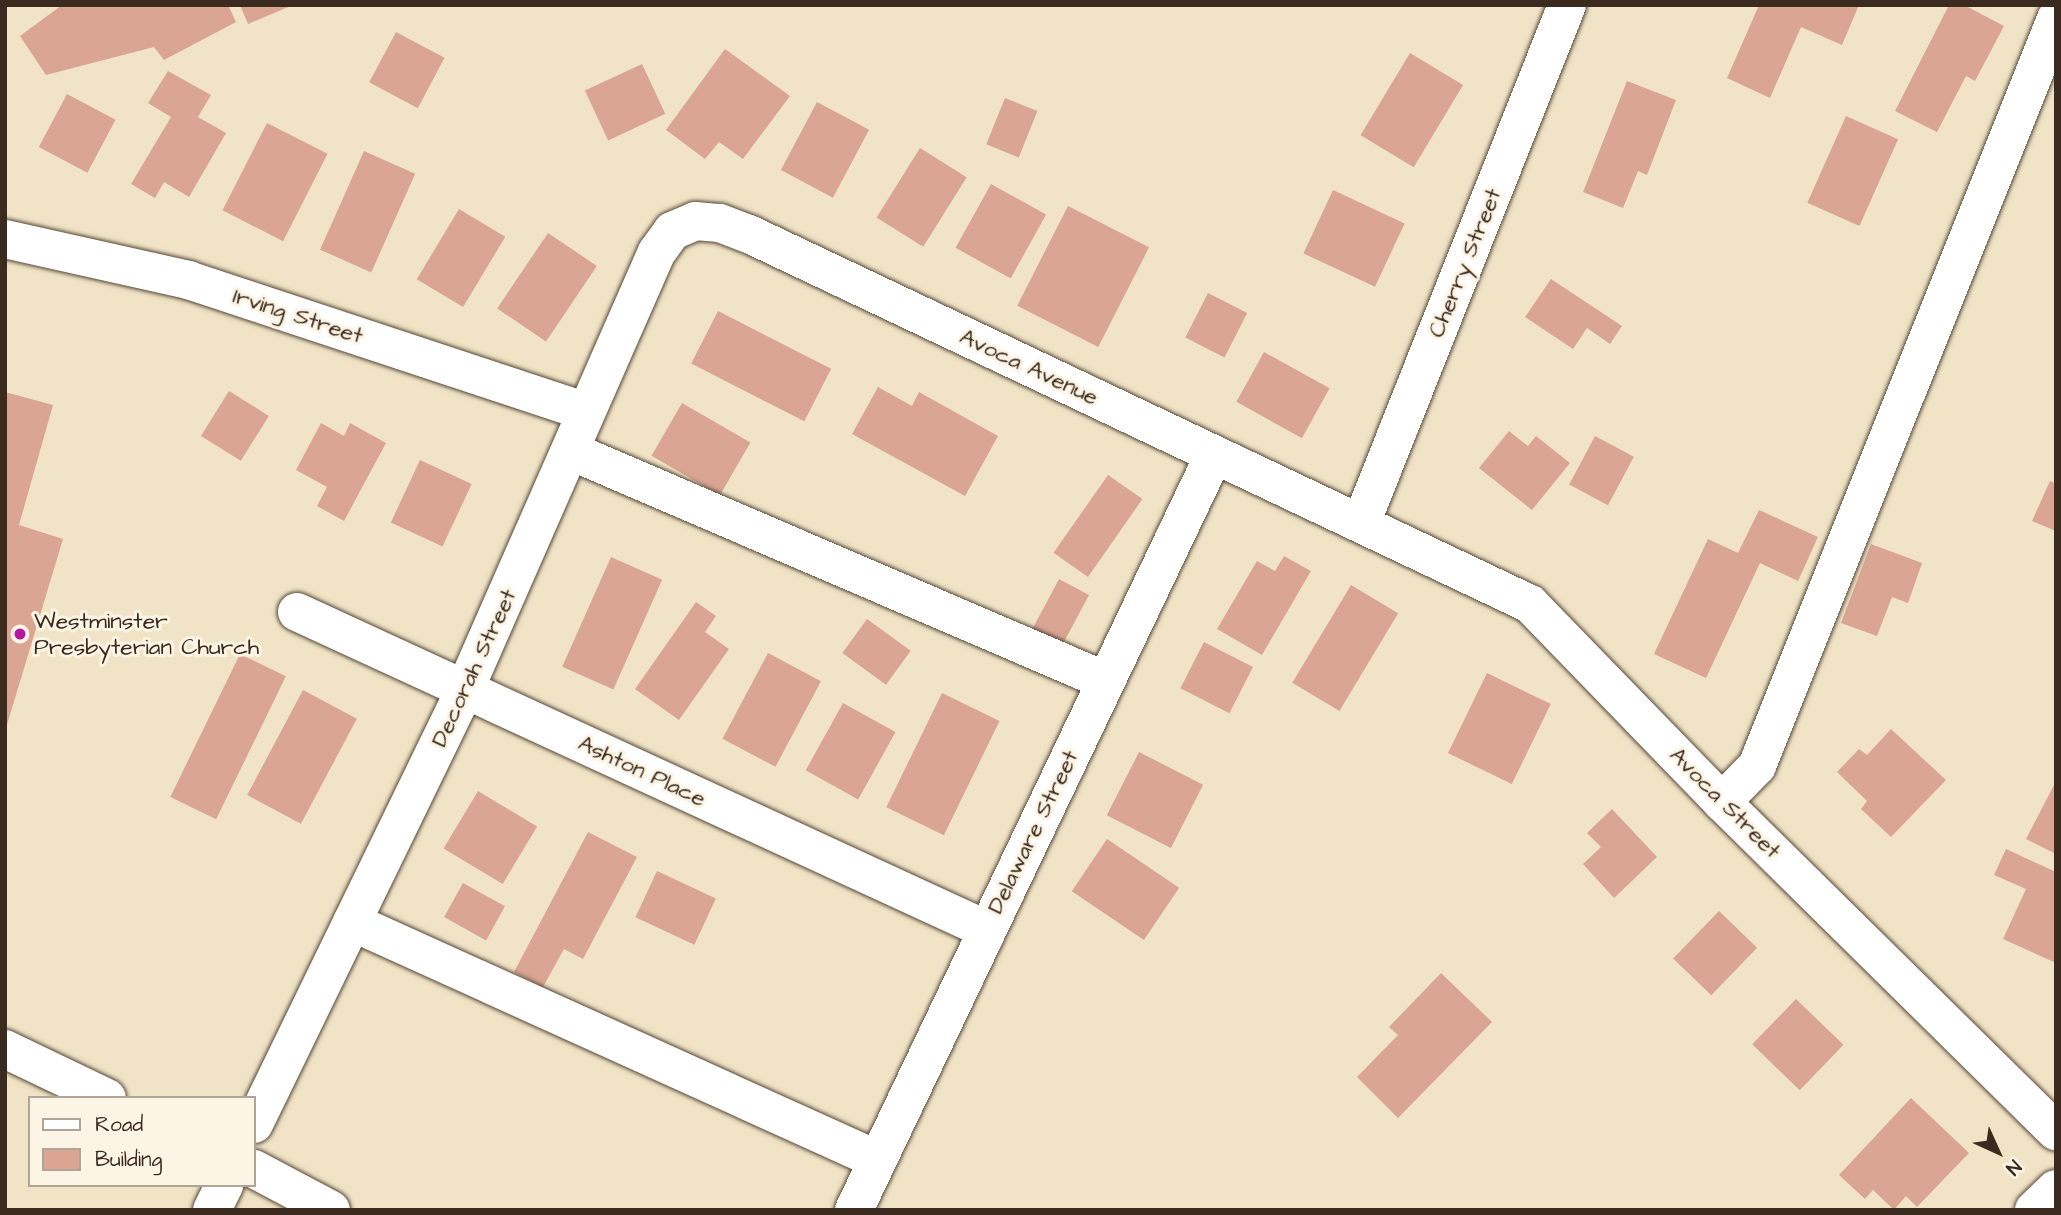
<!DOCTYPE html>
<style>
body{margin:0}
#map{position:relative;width:2061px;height:1215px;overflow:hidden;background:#f1e4c6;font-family:"Architects Daughter",sans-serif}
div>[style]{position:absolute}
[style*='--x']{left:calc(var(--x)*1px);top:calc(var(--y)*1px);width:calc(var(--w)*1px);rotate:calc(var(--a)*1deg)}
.building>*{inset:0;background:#daa593;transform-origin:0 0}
.roads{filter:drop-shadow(0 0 2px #564637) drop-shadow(0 0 2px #564637)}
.minor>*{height:38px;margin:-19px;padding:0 19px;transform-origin:19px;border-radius:19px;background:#fff}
.dots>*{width:19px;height:19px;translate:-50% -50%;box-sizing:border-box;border:4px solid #fcf5e5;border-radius:50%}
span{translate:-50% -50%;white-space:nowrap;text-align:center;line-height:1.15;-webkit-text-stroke:6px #fcf5e5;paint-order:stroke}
.street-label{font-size:23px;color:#3b2a1e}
.poi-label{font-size:23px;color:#3b2a1e}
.left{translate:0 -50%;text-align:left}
.frame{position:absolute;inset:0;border:7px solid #3b2a1e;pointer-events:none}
.legend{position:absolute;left:28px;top:1096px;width:228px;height:91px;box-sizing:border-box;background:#fcf5e5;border:2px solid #afa495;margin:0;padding:9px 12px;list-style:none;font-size:21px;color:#3b2a1e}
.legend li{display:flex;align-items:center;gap:14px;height:35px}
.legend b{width:35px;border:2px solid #afa495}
.north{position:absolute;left:1963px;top:1117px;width:70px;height:70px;-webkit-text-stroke:5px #fcf5e5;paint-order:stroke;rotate:135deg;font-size:19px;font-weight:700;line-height:28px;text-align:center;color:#3b2a1e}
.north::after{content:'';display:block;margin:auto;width:24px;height:32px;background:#3b2a1e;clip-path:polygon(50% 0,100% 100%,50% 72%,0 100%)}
</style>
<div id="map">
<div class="building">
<i style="clip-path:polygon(62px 5px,228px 5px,236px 22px,164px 60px,154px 47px,46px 75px,20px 36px)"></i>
<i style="clip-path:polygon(240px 5px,293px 5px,248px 24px)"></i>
<i style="clip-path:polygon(1759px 5px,1859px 5px,1842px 45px,1801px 27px,1770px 98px,1727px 78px)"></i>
<i style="clip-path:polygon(1949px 5px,1964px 5px,2004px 26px,1975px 81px,1966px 76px,1937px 132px,1895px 111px)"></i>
<i style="left:396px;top:32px;width:55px;height:57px;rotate:28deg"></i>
<i style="clip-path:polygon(725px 49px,790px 96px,743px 159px,719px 142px,705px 159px,666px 130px)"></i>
<i style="left:1410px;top:53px;width:62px;height:96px;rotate:31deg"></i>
<i style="left:642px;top:64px;width:55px;height:63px;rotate:65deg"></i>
<i style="clip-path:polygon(168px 71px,211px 95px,198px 117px,226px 133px,189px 197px,164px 182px,155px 198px,131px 184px,171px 117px,148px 103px)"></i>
<i style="clip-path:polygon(1627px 81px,1676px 100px,1647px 175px,1638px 171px,1623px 208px,1583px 192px)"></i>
<i style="left:67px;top:94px;width:55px;height:60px;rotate:28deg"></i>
<i style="left:1005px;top:98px;width:35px;height:50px;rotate:22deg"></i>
<i style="left:817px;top:102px;width:59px;height:77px;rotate:28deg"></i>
<i style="left:1846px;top:116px;width:57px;height:95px;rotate:24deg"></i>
<i style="left:267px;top:123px;width:68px;height:98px;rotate:27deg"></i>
<i style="left:920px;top:148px;width:55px;height:82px;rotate:32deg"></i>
<i style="left:364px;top:151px;width:56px;height:108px;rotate:24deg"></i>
<i style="left:991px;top:184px;width:63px;height:73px;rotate:29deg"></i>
<i style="left:1333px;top:190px;width:79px;height:70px;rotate:25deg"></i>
<i style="left:1068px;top:206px;width:91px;height:112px;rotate:27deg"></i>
<i style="left:459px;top:209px;width:54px;height:82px;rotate:31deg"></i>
<i style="left:548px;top:233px;width:59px;height:91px;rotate:34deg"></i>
<i style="clip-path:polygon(1551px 279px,1622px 326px,1610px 344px,1587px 328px,1573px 349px,1525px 317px)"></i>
<i style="left:1208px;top:293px;width:44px;height:50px;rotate:27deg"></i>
<i style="left:718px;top:311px;width:127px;height:59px;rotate:27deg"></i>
<i style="left:1264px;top:352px;width:75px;height:57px;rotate:29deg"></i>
<i style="clip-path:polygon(878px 387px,912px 406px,919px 392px,998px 436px,965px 496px,852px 434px)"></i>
<i style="left:229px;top:391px;width:47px;height:53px;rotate:32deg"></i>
<i style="clip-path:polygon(5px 392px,53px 405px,19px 525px,63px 539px,6px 728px)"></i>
<i style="left:682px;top:403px;width:79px;height:61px;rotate:30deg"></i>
<i style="clip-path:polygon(321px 423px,344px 436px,350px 423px,386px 443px,344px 521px,317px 506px,327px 487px,296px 470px)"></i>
<i style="clip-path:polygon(1509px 431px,1528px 446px,1536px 436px,1570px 463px,1532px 510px,1479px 468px)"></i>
<i style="left:1595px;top:436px;width:44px;height:55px;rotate:28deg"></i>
<i style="left:420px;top:460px;width:57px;height:69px;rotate:25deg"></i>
<i style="left:1108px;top:475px;width:42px;height:95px;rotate:35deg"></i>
<i style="clip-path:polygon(2050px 481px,2056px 484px,2056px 531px,2032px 521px)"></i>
<i style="clip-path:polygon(1759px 510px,1818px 537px,1798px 581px,1760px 563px,1706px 678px,1654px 654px,1708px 539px,1738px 553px)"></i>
<i style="clip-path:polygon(1871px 544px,1922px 563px,1908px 603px,1892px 597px,1877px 636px,1841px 623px)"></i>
<i style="clip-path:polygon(1284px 556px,1311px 571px,1262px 655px,1217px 629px,1257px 561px,1275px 571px)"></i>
<i style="left:611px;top:557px;width:56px;height:120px;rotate:24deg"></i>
<i style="left:1059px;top:579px;width:34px;height:57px;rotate:28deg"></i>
<i style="left:1351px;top:585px;width:55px;height:114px;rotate:31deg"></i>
<i style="clip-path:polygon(696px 602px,716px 616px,705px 632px,729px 649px,679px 720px,635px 689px)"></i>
<i style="left:867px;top:619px;width:54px;height:42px;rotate:36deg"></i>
<i style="left:1204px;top:642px;width:55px;height:52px;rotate:27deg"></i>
<i style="left:768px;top:653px;width:60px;height:97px;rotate:28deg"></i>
<i style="left:240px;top:654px;width:51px;height:159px;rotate:26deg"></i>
<i style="left:1487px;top:673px;width:71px;height:89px;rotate:26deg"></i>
<i style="left:303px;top:690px;width:61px;height:119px;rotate:28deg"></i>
<i style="left:942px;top:693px;width:64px;height:127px;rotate:26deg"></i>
<i style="left:843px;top:703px;width:60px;height:77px;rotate:29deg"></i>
<i style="clip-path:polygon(1891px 729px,1946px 780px,1891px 837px,1861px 809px,1867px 801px,1837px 772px,1859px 749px,1867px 755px)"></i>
<i style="left:1139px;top:752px;width:72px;height:71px;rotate:27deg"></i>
<i style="clip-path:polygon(2056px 781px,2056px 854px,2026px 839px)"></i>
<i style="left:478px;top:791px;width:69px;height:67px;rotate:31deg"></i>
<i style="clip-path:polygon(1612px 809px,1657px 857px,1614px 898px,1583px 864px,1601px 847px,1587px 833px)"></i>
<i style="clip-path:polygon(588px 832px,637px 857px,583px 959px,564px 949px,543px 987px,514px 972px)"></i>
<i style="left:1107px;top:839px;width:87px;height:63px;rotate:34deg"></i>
<i style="clip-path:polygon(2006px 849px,2056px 872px,2056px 963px,2003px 939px,2026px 889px,1994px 875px)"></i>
<i style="left:657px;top:871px;width:65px;height:51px;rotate:25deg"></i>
<i style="left:463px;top:883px;width:48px;height:39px;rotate:29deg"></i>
<i style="left:1719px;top:911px;width:53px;height:66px;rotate:44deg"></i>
<i style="clip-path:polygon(1441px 973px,1492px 1022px,1398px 1118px,1357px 1077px,1398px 1035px,1389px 1027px)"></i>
<i style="left:1796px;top:999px;width:66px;height:63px;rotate:44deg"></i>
<i style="clip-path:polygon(1911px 1098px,1969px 1153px,1917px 1207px,1906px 1196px,1894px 1210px,1873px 1190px,1865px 1199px,1839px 1175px)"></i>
</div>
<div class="roads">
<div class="minor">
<i style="--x:5;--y:239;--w:188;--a:12.6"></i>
<i style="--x:188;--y:280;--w:419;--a:18.3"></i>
<i style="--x:573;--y:452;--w:580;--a:23.25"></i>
<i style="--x:1362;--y:521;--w:555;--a:-68.33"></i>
<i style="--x:297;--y:612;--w:760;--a:24.74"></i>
<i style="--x:1722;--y:802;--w:50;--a:-45.8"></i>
<i style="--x:1757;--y:766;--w:805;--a:-68.19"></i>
<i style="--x:352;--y:922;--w:577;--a:24.35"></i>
<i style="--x:5;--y:1049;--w:113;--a:25.7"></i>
<i style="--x:254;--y:1124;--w:483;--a:-64.1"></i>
<i style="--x:465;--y:689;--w:477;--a:-66.3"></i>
<i style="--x:657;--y:252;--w:26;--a:-54"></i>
<i style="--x:672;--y:231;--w:25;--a:-23"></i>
<i style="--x:695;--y:221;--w:25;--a:5"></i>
<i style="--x:720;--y:223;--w:31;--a:21"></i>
<i style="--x:749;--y:234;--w:864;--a:25.35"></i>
<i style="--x:1530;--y:604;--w:276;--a:45.9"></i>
<i style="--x:1722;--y:802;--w:469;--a:44.6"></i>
<i style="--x:254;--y:1169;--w:87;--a:28"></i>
<i style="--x:212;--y:1210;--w:28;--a:-64"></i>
<i style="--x:854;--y:1210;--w:836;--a:-64.51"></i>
<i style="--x:2034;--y:1210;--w:30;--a:-44"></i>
</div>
</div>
<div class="dots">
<i style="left:20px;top:634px;background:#b5179e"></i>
</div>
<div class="street-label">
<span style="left:1465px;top:263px;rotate:-68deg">Cherry Street</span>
<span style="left:298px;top:316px;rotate:18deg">Irving Street</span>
<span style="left:1029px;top:367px;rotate:25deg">Avoca Avenue</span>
<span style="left:474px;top:668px;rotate:-65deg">Decorah Street</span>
<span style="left:642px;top:771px;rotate:25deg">Ashton Place</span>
<span style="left:1725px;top:803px;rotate:45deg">Avoca Street</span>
<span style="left:1033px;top:832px;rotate:-64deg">Delaware Street</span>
</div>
<div class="poi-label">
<span class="left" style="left:34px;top:634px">Westminster<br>Presbyterian Church</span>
</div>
<div class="frame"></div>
<ul class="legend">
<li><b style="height:9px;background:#fff"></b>Road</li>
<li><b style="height:19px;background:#daa593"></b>Building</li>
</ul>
<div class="north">N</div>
</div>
